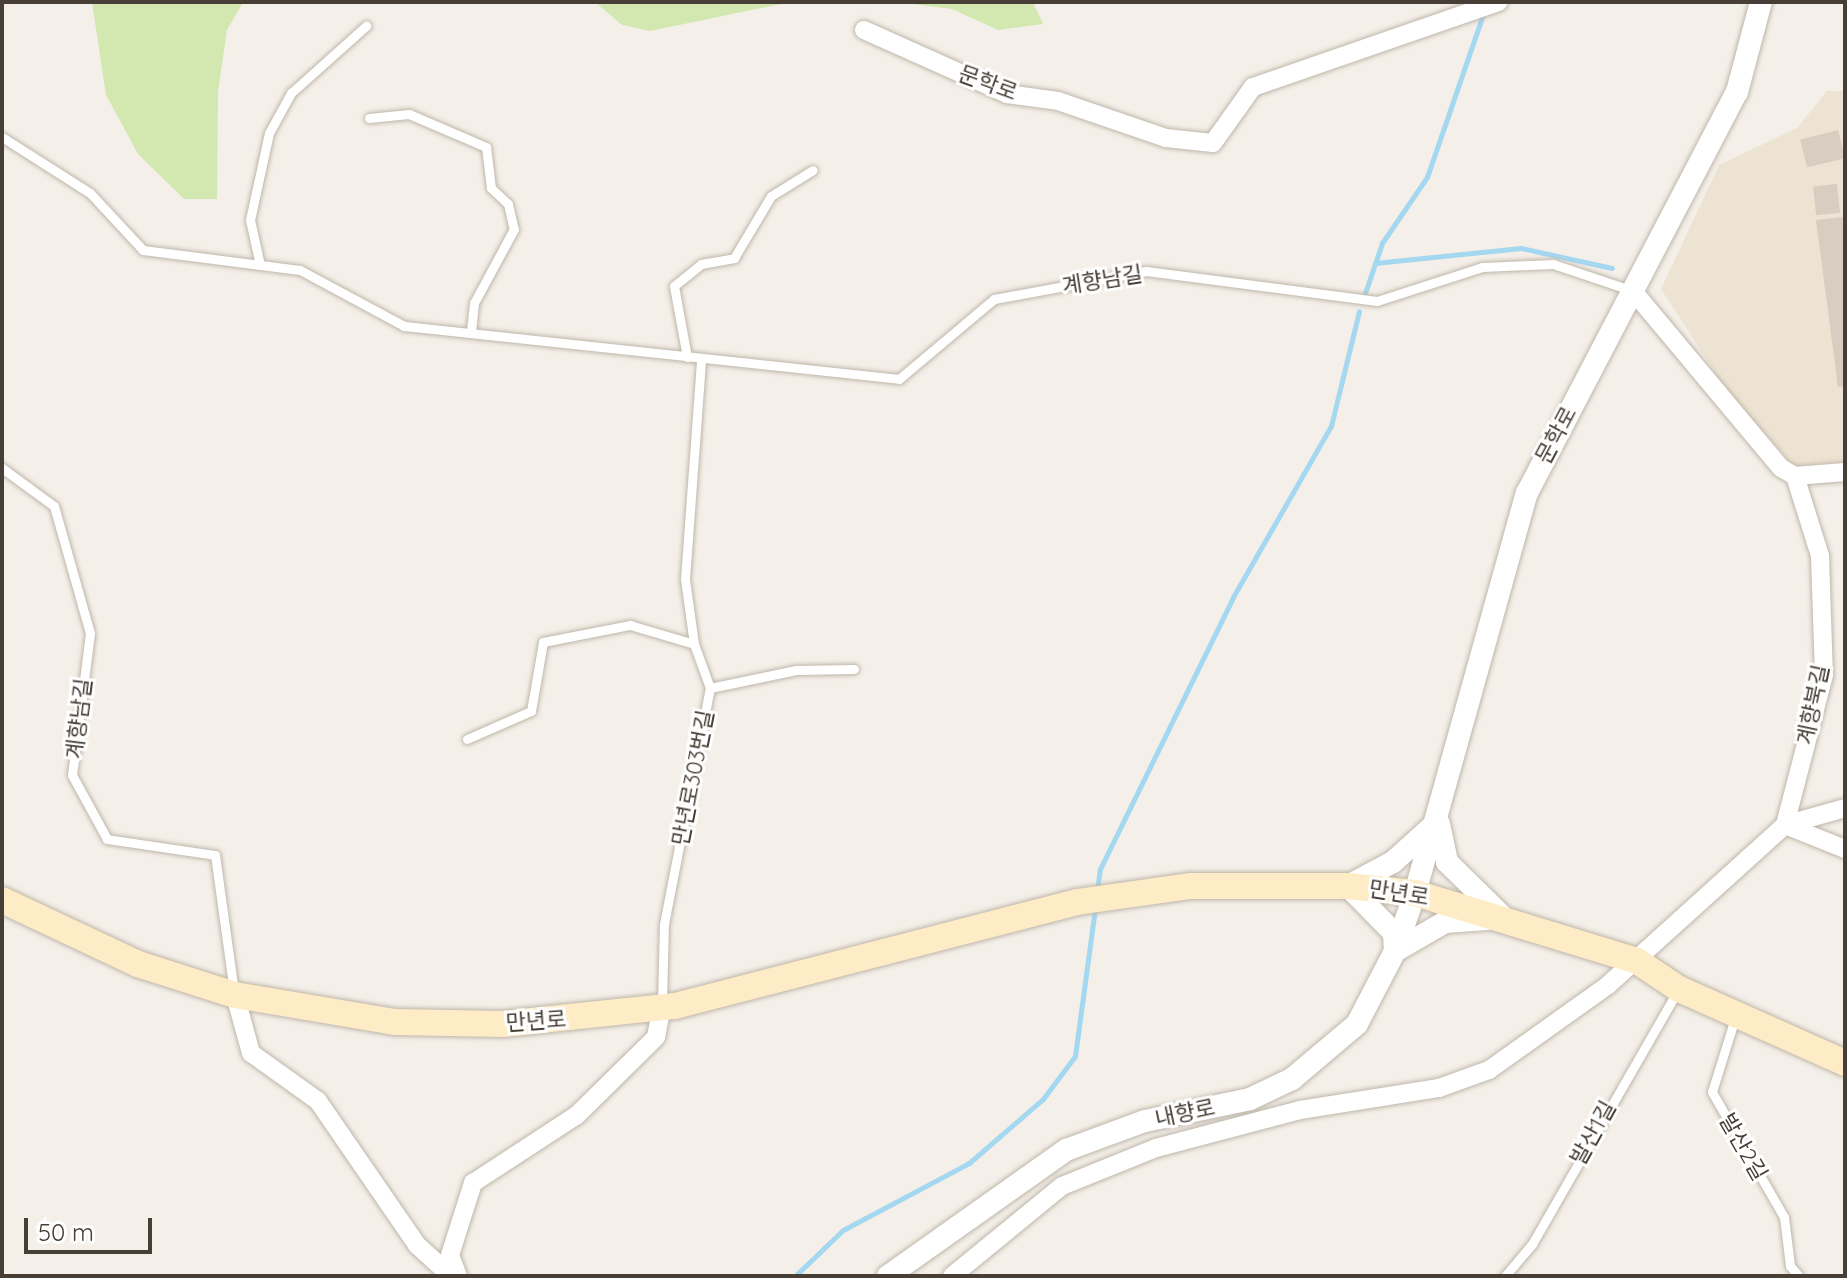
<!DOCTYPE html>
<meta charset="utf-8">
<style>
body{margin:0}
#map{position:relative;width:1847px;height:1278px;overflow:hidden;background:#f4efe8;font-family:Quicksand,"Noto Sans KR",sans-serif}
div>[style]{position:absolute}
[style*='--x']{left:calc(var(--x)*1px);top:calc(var(--y)*1px);width:calc(var(--w)*1px);rotate:calc(var(--a)*1deg)}
.education>*{inset:0;background:#ede3d2}
.green>*{inset:0;background:#d3e8b1}
.stream>*{height:5px;margin:-2.5px;padding:0 2.5px;transform-origin:2.5px;border-radius:2.5px;background:#a4d7f0}
.building>*{inset:0;background:#d8cdc0;transform-origin:0 0}
.roads{filter:drop-shadow(0 0 2px #bfb6aa) drop-shadow(0 0 2px #bfb6aa)}
.service>*{height:9px;margin:-4.5px;padding:0 4.5px;transform-origin:4.5px;border-radius:4.5px;background:#fff}
.minor>*{height:18px;margin:-9px;padding:0 9px;transform-origin:9px;border-radius:9px;background:#fff}
.tertiary>*{height:22px;margin:-11px;padding:0 11px;transform-origin:11px;border-radius:11px;background:#fff}
.secondary>*{height:26px;margin:-13px;padding:0 13px;transform-origin:13px;border-radius:13px;background:#feecc7}
span{translate:-50% -50%;white-space:nowrap;text-align:center;line-height:1.15;-webkit-text-stroke:6px #fff;paint-order:stroke}
.street-label{font-size:22px;color:#473f36}
.frame{position:absolute;inset:0;border:4px solid #473f36;pointer-events:none}
.scale{position:absolute;left:24px;top:1218px;width:128px;height:36px;box-sizing:border-box;border:4px solid #473f36;border-top:0;padding-left:10px;font-size:24px;line-height:28px;white-space:nowrap;color:#473f36;-webkit-text-stroke:6px #fff;paint-order:stroke}
</style>
<div id="map">
<div class="education">
<i style="clip-path:polygon(1827px 91px,1845px 91px,1845px 461px,1794px 466px,1726px 389px,1661px 289px,1719px 165px,1797px 128px)"></i>
</div>
<div class="green">
<i style="clip-path:polygon(92px 2px,243px 2px,227px 30px,218px 91px,217px 199px,184px 199px,138px 154px,106px 95px)"></i>
<i style="clip-path:polygon(595px 2px,791px 2px,650px 31px,622px 25px)"></i>
<i style="clip-path:polygon(896px 2px,1033px 2px,1043px 24px,998px 30px,952px 9px)"></i>
</div>
<div class="stream">
<i style="--x:1375;--y:263;--w:147;--a:-5.9"></i>
<i style="--x:1521;--y:248;--w:93;--a:12.4"></i>
<i style="--x:1365;--y:293;--w:53;--a:-71.2"></i>
<i style="--x:1382;--y:243;--w:80;--a:-55.7"></i>
<i style="--x:1427;--y:177;--w:176;--a:-71"></i>
<i style="--x:1097;--y:890;--w:21;--a:-82"></i>
<i style="--x:1100;--y:869;--w:303;--a:-63.9"></i>
<i style="--x:1233;--y:597;--w:197;--a:-60.2"></i>
<i style="--x:1331;--y:426;--w:118;--a:-76.3"></i>
<i style="--x:795;--y:1276;--w:66;--a:-43.8"></i>
<i style="--x:843;--y:1230;--w:143;--a:-28"></i>
<i style="--x:969;--y:1163;--w:98;--a:-40.9"></i>
<i style="--x:1043;--y:1099;--w:54;--a:-53.3"></i>
<i style="--x:1075;--y:1056;--w:149;--a:-82.3"></i>
</div>
<div class="building">
<i style="left:1838px;top:130px;width:29px;height:39px;rotate:76deg"></i>
<i style="left:1837px;top:184px;width:29px;height:24px;rotate:84deg"></i>
<i style="clip-path:polygon(1843px 217px,1845px 386px,1838px 387px,1816px 220px)"></i>
</div>
<div class="roads">
<div class="service">
<i style="--x:369;--y:118;--w:40;--a:-5.7"></i>
<i style="--x:409;--y:114;--w:84;--a:23.2"></i>
<i style="--x:486;--y:147;--w:41;--a:83"></i>
<i style="--x:491;--y:188;--w:23;--a:43"></i>
<i style="--x:508;--y:204;--w:26;--a:77"></i>
<i style="--x:514;--y:229;--w:84;--a:118.4"></i>
<i style="--x:474;--y:303;--w:30;--a:96"></i>
<i style="--x:2;--y:137;--w:104;--a:32.5"></i>
<i style="--x:90;--y:193;--w:78;--a:47.1"></i>
<i style="--x:143;--y:250;--w:158;--a:7.3"></i>
<i style="--x:300;--y:270;--w:118;--a:28.3"></i>
<i style="--x:404;--y:326;--w:498;--a:6.1"></i>
<i style="--x:899;--y:379;--w:124;--a:-40.1"></i>
<i style="--x:994;--y:299;--w:155;--a:-10.4"></i>
<i style="--x:1146;--y:271;--w:233;--a:7.4"></i>
<i style="--x:1377;--y:301;--w:110;--a:-17.9"></i>
<i style="--x:1482;--y:267;--w:71;--a:-2.4"></i>
<i style="--x:1553;--y:264;--w:84;--a:18.6"></i>
<i style="--x:260;--y:265;--w:46;--a:-102.5"></i>
<i style="--x:250;--y:220;--w:89;--a:-77.7"></i>
<i style="--x:269;--y:133;--w:46;--a:-61.2"></i>
<i style="--x:291;--y:93;--w:101;--a:-41.8"></i>
<i style="--x:687;--y:357;--w:72;--a:-100.4"></i>
<i style="--x:674;--y:286;--w:35;--a:-39"></i>
<i style="--x:701;--y:264;--w:34;--a:-10"></i>
<i style="--x:734;--y:258;--w:72;--a:-59.2"></i>
<i style="--x:771;--y:196;--w:49;--a:-31.8"></i>
<i style="--x:2;--y:468;--w:64;--a:36.2"></i>
<i style="--x:54;--y:506;--w:132;--a:74.2"></i>
<i style="--x:90;--y:633;--w:143;--a:97.2"></i>
<i style="--x:72;--y:775;--w:73;--a:61.3"></i>
<i style="--x:107;--y:839;--w:109;--a:8.4"></i>
<i style="--x:215;--y:855;--w:138;--a:82.1"></i>
<i style="--x:710;--y:688;--w:88;--a:-11.8"></i>
<i style="--x:796;--y:670;--w:58;--a:-1"></i>
<i style="--x:467;--y:739;--w:70;--a:-23.6"></i>
<i style="--x:531;--y:711;--w:70;--a:-80.1"></i>
<i style="--x:543;--y:642;--w:89;--a:-11.1"></i>
<i style="--x:630;--y:625;--w:67;--a:16.5"></i>
<i style="--x:662;--y:1004;--w:80;--a:-88.6"></i>
<i style="--x:664;--y:924;--w:240;--a:-79"></i>
<i style="--x:710;--y:688;--w:47;--a:-110"></i>
<i style="--x:694;--y:644;--w:66;--a:-97.9"></i>
<i style="--x:685;--y:579;--w:221;--a:-85.8"></i>
<i style="--x:1735;--y:1018;--w:77;--a:107.3"></i>
<i style="--x:1712;--y:1092;--w:144;--a:60.1"></i>
<i style="--x:1784;--y:1217;--w:49;--a:83"></i>
<i style="--x:1790;--y:1266;--w:13;--a:48"></i>
<i style="--x:1505;--y:1276;--w:42;--a:-49.8"></i>
<i style="--x:1532;--y:1244;--w:291;--a:-60.1"></i>
</div>
<div class="minor">
<i style="--x:864;--y:30;--w:157;--a:24.1"></i>
<i style="--x:1007;--y:94;--w:51;--a:7.8"></i>
<i style="--x:1058;--y:101;--w:114;--a:18.9"></i>
<i style="--x:1166;--y:138;--w:47;--a:6.1"></i>
<i style="--x:1213;--y:143;--w:69;--a:-54.5"></i>
<i style="--x:1253;--y:87;--w:260;--a:-19.1"></i>
<i style="--x:1633;--y:291;--w:231;--a:50.1"></i>
<i style="--x:1781;--y:468;--w:16;--a:30"></i>
<i style="--x:1795;--y:476;--w:50;--a:-4.6"></i>
<i style="--x:1795;--y:476;--w:84;--a:72.6"></i>
<i style="--x:1820;--y:556;--w:119;--a:88.1"></i>
<i style="--x:1824;--y:675;--w:155;--a:104.6"></i>
<i style="--x:1785;--y:825;--w:62;--a:-15.8"></i>
<i style="--x:235;--y:995;--w:60;--a:74.6"></i>
<i style="--x:251;--y:1053;--w:82;--a:35.6"></i>
<i style="--x:318;--y:1101;--w:175;--a:55.5"></i>
<i style="--x:417;--y:1245;--w:46;--a:42.4"></i>
<i style="--x:458;--y:1276;--w:22;--a:-111"></i>
<i style="--x:450;--y:1255;--w:76;--a:-72.3"></i>
<i style="--x:473;--y:1183;--w:124;--a:-33.2"></i>
<i style="--x:577;--y:1115;--w:111;--a:-44.6"></i>
<i style="--x:656;--y:1037;--w:31;--a:-79"></i>
<i style="--x:952;--y:1276;--w:142;--a:-39.3"></i>
<i style="--x:1062;--y:1186;--w:101;--a:-22"></i>
<i style="--x:1156;--y:1148;--w:149;--a:-14.8"></i>
<i style="--x:1300;--y:1110;--w:141;--a:-9"></i>
<i style="--x:1439;--y:1088;--w:53;--a:-19.8"></i>
<i style="--x:1489;--y:1070;--w:146;--a:-35.5"></i>
<i style="--x:1608;--y:985;--w:239;--a:-42.1"></i>
<i style="--x:1785;--y:825;--w:65;--a:21.8"></i>
</div>
<div class="tertiary">
<i style="--x:1439;--y:824;--w:39;--a:78"></i>
<i style="--x:1447;--y:862;--w:81;--a:44.5"></i>
<i style="--x:1433;--y:826;--w:54;--a:138"></i>
<i style="--x:1393;--y:862;--w:51;--a:151.9"></i>
<i style="--x:1348;--y:886;--w:66;--a:45.6"></i>
<i style="--x:1394;--y:933;--w:18;--a:87"></i>
<i style="--x:1395;--y:951;--w:58;--a:-30.1"></i>
<i style="--x:1445;--y:922;--w:42;--a:-4.1"></i>
<i style="--x:888;--y:1276;--w:218;--a:-35.3"></i>
<i style="--x:1066;--y:1150;--w:84;--a:-20.2"></i>
<i style="--x:1145;--y:1121;--w:107;--a:-11.8"></i>
<i style="--x:1250;--y:1099;--w:47;--a:-25.5"></i>
<i style="--x:1292;--y:1079;--w:85;--a:-40.2"></i>
<i style="--x:1357;--y:1024;--w:82;--a:-62.5"></i>
<i style="--x:1395;--y:951;--w:61;--a:-71"></i>
<i style="--x:1415;--y:893;--w:415;--a:-74.4"></i>
<i style="--x:1527;--y:493;--w:453;--a:-62.4"></i>
<i style="--x:1737;--y:92;--w:93;--a:-75.1"></i>
</div>
<div class="secondary">
<i style="--x:2;--y:900;--w:150;--a:25.2"></i>
<i style="--x:138;--y:964;--w:102;--a:17.7"></i>
<i style="--x:235;--y:995;--w:162;--a:9.6"></i>
<i style="--x:395;--y:1022;--w:108;--a:1.1"></i>
<i style="--x:503;--y:1024;--w:173;--a:-6"></i>
<i style="--x:675;--y:1006;--w:415;--a:-14.5"></i>
<i style="--x:1077;--y:902;--w:115;--a:-8"></i>
<i style="--x:1191;--y:886;--w:157;--a:0"></i>
<i style="--x:1348;--y:886;--w:67;--a:6"></i>
<i style="--x:1415;--y:893;--w:232;--a:17"></i>
<i style="--x:1637;--y:961;--w:50;--a:33.7"></i>
<i style="--x:1679;--y:989;--w:182;--a:24"></i>
</div>
</div>
<div class="street-label">
<span style="left:988px;top:83px;rotate:20deg">문학로</span>
<span style="left:1102px;top:280px;rotate:-9deg">계향남길</span>
<span style="left:1556px;top:435px;rotate:-62deg">문학로</span>
<span style="left:1813px;top:705px;rotate:-78deg">계향북길</span>
<span style="left:79px;top:719px;rotate:-83deg">계향남길</span>
<span style="left:693px;top:778px;rotate:-79deg">만년로303번길</span>
<span style="left:1399px;top:893px;rotate:9deg">만년로</span>
<span style="left:536px;top:1021px;rotate:-4deg">만년로</span>
<span style="left:1185px;top:1113px;rotate:-12deg">내향로</span>
<span style="left:1593px;top:1133px;rotate:-61deg">발산1길</span>
<span style="left:1743px;top:1147px;rotate:60deg">발산2길</span>
</div>
<div class="frame"></div>
<div class="scale">50 m</div>
</div>
